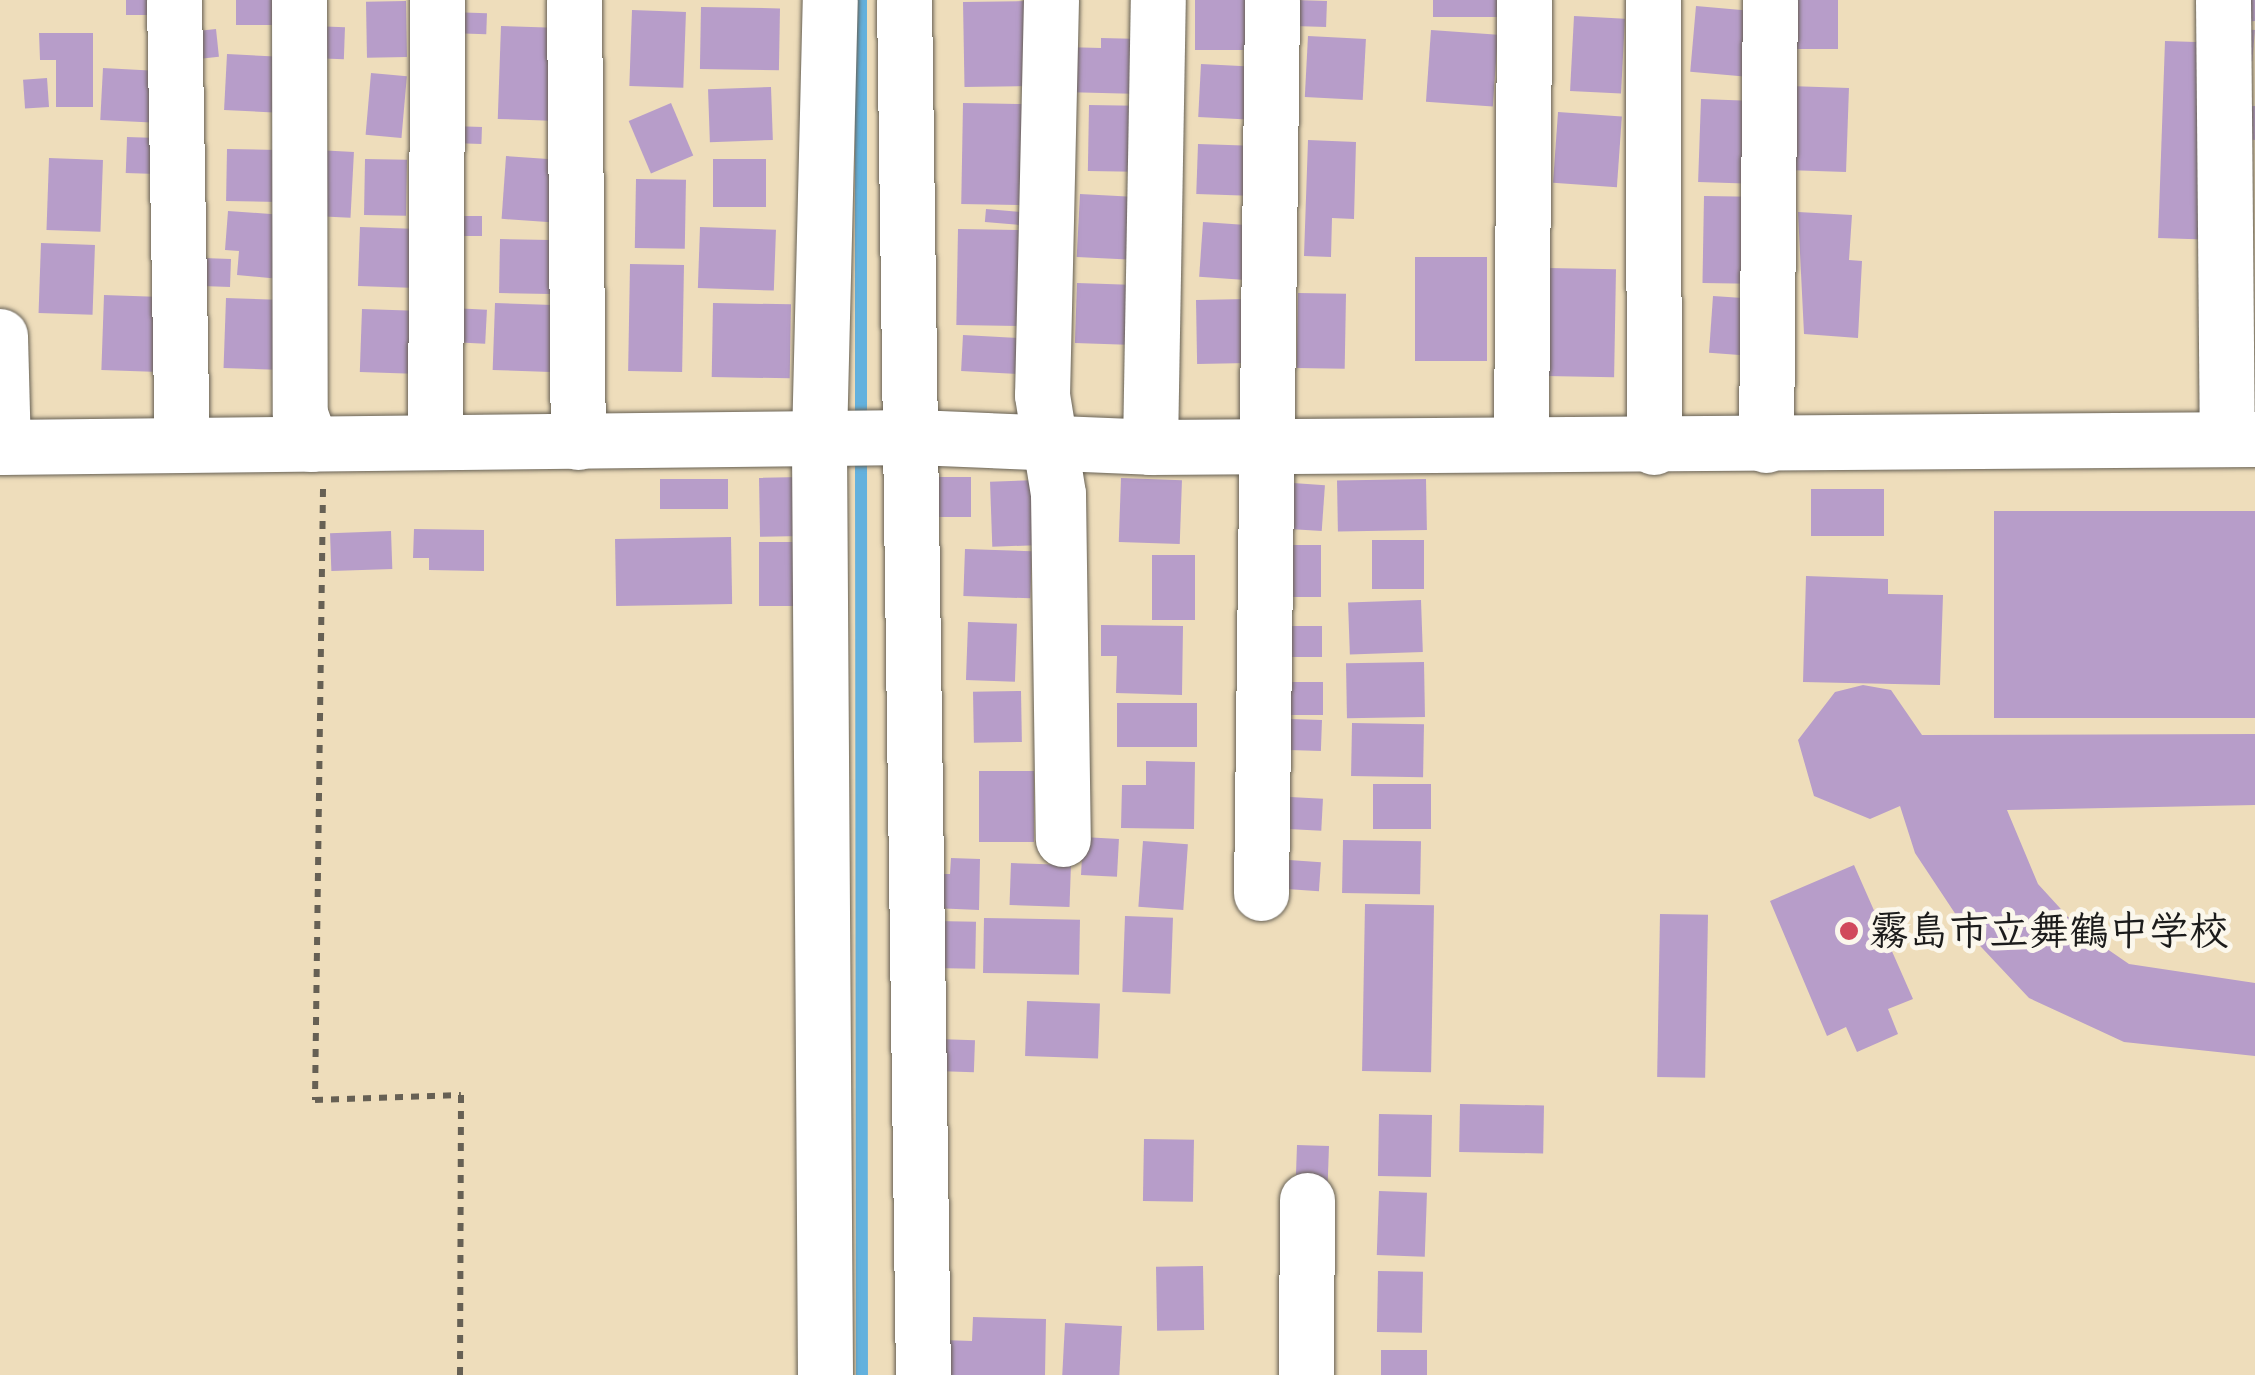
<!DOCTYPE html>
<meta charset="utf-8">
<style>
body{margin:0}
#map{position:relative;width:2255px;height:1375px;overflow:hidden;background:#edb;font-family:Caveat,"Klee One",sans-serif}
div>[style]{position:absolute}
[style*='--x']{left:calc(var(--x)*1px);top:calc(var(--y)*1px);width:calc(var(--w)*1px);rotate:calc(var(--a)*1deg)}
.stream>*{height:12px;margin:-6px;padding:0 6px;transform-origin:6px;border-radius:6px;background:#63b1dd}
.building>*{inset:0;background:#b79dc9;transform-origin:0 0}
.path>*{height:6px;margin-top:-3px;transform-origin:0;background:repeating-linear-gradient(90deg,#666054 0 8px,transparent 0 16px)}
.roads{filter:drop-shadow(0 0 2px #666054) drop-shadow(0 0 2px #666054)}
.minor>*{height:55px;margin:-27.5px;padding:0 27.5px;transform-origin:27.5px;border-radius:27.5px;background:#fff}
.dots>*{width:28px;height:28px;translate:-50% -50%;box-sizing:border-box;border:5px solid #fbf7ec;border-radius:50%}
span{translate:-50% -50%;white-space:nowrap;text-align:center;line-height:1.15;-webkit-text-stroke:10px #fbf7ec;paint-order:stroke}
.poi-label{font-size:40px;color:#1c1c1c;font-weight:700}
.left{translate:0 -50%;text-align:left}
</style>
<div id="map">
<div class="stream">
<i style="--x:861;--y:0;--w:427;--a:90"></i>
<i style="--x:861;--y:452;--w:923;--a:89.94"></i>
</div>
<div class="building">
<i style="left:126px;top:0;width:31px;height:15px"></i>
<i style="left:236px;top:0;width:53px;height:25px"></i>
<i style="left:1195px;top:0;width:64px;height:50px"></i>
<i style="left:1295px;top:0;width:32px;height:26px;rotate:2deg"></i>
<i style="left:1433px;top:0;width:66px;height:17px"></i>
<i style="left:1793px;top:0;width:45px;height:49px"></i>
<i style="clip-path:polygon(2241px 0,2255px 0,2255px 21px,2243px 22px)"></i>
<i style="left:406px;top:1px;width:56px;height:40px;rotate:89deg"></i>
<i style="left:1027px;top:1px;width:85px;height:64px;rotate:89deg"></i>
<i style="left:1696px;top:6px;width:57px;height:66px;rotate:5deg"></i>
<i style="left:701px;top:7px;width:79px;height:62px;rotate:1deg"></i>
<i style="left:632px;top:10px;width:54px;height:76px;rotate:2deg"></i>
<i style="left:449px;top:12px;width:38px;height:21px;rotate:2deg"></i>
<i style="left:1574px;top:16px;width:51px;height:75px;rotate:3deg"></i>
<i style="left:312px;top:26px;width:33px;height:32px;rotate:2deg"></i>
<i style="left:501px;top:26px;width:53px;height:93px;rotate:2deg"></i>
<i style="left:216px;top:29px;width:28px;height:21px;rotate:84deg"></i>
<i style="left:2243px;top:29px;width:12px;height:31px;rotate:5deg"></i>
<i style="left:1431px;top:30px;width:67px;height:72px;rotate:4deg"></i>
<i style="clip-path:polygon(39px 33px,93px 33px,93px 107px,56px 107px,56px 60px,40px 60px)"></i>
<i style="left:1308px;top:36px;width:58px;height:61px;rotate:3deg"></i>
<i style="clip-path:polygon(1101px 38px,1142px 39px,1141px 94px,1063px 92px,1064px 47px,1101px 48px)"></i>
<i style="left:2165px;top:41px;width:53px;height:197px;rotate:2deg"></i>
<i style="left:227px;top:54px;width:54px;height:56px;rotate:3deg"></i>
<i style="left:1201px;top:64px;width:64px;height:53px;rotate:3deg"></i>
<i style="left:103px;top:68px;width:56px;height:52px;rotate:3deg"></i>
<i style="left:371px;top:73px;width:36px;height:62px;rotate:5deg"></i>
<i style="left:47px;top:78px;width:29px;height:24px;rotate:86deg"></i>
<i style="left:1789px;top:86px;width:60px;height:84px;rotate:2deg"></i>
<i style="left:771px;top:87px;width:53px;height:63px;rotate:88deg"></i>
<i style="left:1701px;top:99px;width:54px;height:83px;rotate:2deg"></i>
<i style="left:671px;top:103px;width:57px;height:46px;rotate:67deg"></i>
<i style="left:963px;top:103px;width:64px;height:101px;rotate:1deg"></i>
<i style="left:1089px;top:105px;width:47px;height:66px;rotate:1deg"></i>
<i style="clip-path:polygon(2250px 106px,2255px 106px,2255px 140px,2248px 139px)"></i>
<i style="left:1558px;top:112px;width:64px;height:71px;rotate:4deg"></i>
<i style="left:452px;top:126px;width:30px;height:17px;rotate:2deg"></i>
<i style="left:127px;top:137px;width:31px;height:36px;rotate:2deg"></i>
<i style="clip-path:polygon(1308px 140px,1356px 142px,1354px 219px,1332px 218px,1331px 257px,1304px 256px)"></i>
<i style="left:1198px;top:144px;width:60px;height:50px;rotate:2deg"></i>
<i style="left:227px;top:149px;width:53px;height:52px;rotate:1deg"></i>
<i style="left:317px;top:150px;width:37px;height:66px;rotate:3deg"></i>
<i style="left:506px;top:156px;width:53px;height:63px;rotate:4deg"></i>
<i style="left:49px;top:158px;width:54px;height:72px;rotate:2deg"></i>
<i style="left:365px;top:159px;width:42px;height:56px;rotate:1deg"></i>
<i style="left:766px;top:159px;width:48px;height:53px;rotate:90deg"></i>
<i style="left:636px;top:179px;width:50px;height:69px;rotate:1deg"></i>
<i style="left:1080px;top:194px;width:56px;height:63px;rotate:3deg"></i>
<i style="left:1704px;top:196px;width:48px;height:87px;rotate:1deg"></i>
<i style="left:986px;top:209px;width:37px;height:13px;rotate:5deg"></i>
<i style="clip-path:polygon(228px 211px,284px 215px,280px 279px,237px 275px,239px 251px,225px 250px)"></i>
<i style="clip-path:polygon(1798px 212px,1852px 215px,1849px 260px,1862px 261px,1858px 338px,1804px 334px)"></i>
<i style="left:454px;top:216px;width:28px;height:20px"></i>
<i style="left:1203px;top:222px;width:61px;height:55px;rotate:4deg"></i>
<i style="left:360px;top:227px;width:52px;height:59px;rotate:2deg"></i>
<i style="left:700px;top:227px;width:76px;height:61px;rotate:2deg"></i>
<i style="left:958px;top:229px;width:71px;height:96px;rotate:1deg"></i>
<i style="left:500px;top:239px;width:51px;height:54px;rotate:1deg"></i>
<i style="left:41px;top:243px;width:54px;height:70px;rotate:2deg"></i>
<i style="left:1415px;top:257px;width:72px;height:104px"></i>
<i style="left:203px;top:258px;width:28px;height:28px;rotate:2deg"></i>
<i style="left:630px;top:264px;width:54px;height:107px;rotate:1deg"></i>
<i style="left:1548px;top:268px;width:68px;height:108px;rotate:1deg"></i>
<i style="left:1077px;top:283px;width:59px;height:60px;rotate:2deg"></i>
<i style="left:1298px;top:293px;width:48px;height:75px;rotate:1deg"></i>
<i style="left:104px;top:295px;width:58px;height:75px;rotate:2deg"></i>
<i style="left:1713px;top:296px;width:41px;height:57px;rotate:4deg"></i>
<i style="left:226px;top:298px;width:59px;height:70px;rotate:2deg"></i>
<i style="left:1247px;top:299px;width:64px;height:51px;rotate:89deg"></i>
<i style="left:495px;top:303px;width:65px;height:67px;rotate:2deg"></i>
<i style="left:713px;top:303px;width:78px;height:74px;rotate:1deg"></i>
<i style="left:452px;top:308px;width:35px;height:34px;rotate:3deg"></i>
<i style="left:362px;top:309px;width:53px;height:63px;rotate:2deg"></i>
<i style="left:963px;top:335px;width:62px;height:36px;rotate:3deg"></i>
<i style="left:802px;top:477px;width:59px;height:43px;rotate:89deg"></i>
<i style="left:937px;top:477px;width:34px;height:40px"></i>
<i style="left:1121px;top:478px;width:61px;height:64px;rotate:2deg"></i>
<i style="left:728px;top:479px;width:30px;height:68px;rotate:90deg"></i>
<i style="left:1426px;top:479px;width:51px;height:89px;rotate:89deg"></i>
<i style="left:1040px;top:480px;width:65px;height:50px;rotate:88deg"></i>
<i style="left:1293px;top:483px;width:32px;height:46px;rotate:4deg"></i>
<i style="left:1884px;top:489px;width:47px;height:73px;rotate:90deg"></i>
<i style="left:1994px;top:511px;width:261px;height:207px"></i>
<i style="clip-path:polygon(414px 529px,484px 530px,484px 571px,429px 570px,429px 558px,413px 558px)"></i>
<i style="left:391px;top:531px;width:38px;height:61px;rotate:88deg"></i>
<i style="left:731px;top:537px;width:67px;height:116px;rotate:89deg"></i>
<i style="left:1372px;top:540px;width:52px;height:49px"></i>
<i style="left:759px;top:542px;width:48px;height:64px"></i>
<i style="left:1292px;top:545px;width:29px;height:52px"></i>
<i style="left:965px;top:549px;width:67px;height:47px;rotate:2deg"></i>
<i style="left:1195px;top:555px;width:65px;height:43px;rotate:90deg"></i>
<i style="clip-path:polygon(1806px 576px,1888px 579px,1888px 594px,1943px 595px,1940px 685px,1803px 682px)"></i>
<i style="left:1421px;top:600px;width:52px;height:73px;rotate:88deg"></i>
<i style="left:968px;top:622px;width:49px;height:58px;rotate:2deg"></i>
<i style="clip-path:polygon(1101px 625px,1183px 626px,1182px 695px,1116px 693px,1117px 656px,1101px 656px)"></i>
<i style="left:1291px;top:626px;width:31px;height:31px"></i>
<i style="left:1424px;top:662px;width:55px;height:78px;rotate:89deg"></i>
<i style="left:1290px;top:682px;width:33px;height:33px"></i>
<i style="clip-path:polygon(1863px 685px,1891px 690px,1922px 735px,2255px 734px,2255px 805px,2007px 810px,2038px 884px,2081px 931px,2129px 964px,2255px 983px,2255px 1056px,2124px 1042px,2029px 998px,1968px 933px,1915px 853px,1900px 806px,1870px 819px,1814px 796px,1798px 740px,1835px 692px)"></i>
<i style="left:1021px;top:691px;width:51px;height:48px;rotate:89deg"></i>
<i style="left:1117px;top:703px;width:80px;height:44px"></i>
<i style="left:1290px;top:719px;width:32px;height:31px;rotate:2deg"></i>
<i style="left:1352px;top:723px;width:72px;height:53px;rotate:1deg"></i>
<i style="clip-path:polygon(1146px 761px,1195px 762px,1194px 829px,1121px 828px,1122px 785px,1146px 785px)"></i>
<i style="left:979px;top:771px;width:55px;height:71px"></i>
<i style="left:1373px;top:784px;width:58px;height:45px"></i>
<i style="left:1290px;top:797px;width:33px;height:32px;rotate:3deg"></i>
<i style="left:1083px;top:837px;width:36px;height:38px;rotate:3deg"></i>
<i style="left:1343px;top:840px;width:78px;height:53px;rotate:1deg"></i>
<i style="left:1143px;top:841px;width:45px;height:66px;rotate:4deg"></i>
<i style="clip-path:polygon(951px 858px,980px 859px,979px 910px,933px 908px,934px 874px,950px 874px)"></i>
<i style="left:1289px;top:860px;width:32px;height:29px;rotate:4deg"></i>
<i style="left:1011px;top:863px;width:60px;height:42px;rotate:2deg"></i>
<i style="clip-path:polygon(1854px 865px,1913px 999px,1888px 1009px,1898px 1034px,1857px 1052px,1846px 1027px,1827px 1036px,1770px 901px)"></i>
<i style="left:1365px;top:904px;width:69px;height:167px;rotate:1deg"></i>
<i style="left:1660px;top:914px;width:48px;height:163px;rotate:1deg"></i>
<i style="left:1125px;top:916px;width:48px;height:76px;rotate:2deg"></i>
<i style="left:984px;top:918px;width:96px;height:55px;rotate:1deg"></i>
<i style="left:935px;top:921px;width:41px;height:47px;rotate:1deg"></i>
<i style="left:1027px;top:1001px;width:73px;height:55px;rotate:2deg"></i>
<i style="left:937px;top:1039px;width:38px;height:32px;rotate:2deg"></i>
<i style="left:1460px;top:1104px;width:84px;height:48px;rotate:1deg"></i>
<i style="left:1379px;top:1114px;width:53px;height:62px;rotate:1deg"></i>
<i style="left:1144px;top:1139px;width:50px;height:62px;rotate:1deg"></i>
<i style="left:1297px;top:1145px;width:32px;height:38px;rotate:2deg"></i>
<i style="left:1379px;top:1191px;width:48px;height:64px;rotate:2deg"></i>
<i style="left:1203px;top:1266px;width:64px;height:47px;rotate:89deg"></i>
<i style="left:1378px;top:1271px;width:45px;height:61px;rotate:1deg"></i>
<i style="clip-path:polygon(973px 1317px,1046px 1319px,1045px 1375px,942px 1375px,943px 1340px,972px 1341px)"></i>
<i style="left:1065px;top:1323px;width:57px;height:52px;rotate:3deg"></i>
<i style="left:1381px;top:1350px;width:46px;height:25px"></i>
</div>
<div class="path">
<i style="--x:323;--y:489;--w:611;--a:90.75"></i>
<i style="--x:315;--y:1100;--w:146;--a:-2"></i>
<i style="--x:461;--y:1095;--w:280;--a:90.2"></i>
</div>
<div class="roads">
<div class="minor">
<i style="--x:174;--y:0;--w:444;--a:89"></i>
<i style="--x:299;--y:0;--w:414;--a:89.9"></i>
<i style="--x:300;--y:414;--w:32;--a:70"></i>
<i style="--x:574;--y:0;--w:442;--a:89.5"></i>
<i style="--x:904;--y:0;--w:1375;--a:89.21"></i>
<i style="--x:1051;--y:0;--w:395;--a:91.3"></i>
<i style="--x:1042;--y:395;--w:100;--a:80.8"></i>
<i style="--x:1058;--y:494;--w:345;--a:89.2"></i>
<i style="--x:1653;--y:0;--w:447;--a:89.9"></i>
<i style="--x:2223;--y:0;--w:439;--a:89.5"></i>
<i style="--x:0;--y:336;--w:111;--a:88.5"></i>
<i style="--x:435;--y:442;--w:442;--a:-89.7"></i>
<i style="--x:1521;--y:444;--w:444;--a:-89.6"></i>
<i style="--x:1766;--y:445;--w:445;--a:-89.5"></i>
<i style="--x:0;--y:447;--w:915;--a:-0.63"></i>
<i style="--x:915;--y:437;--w:235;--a:2.4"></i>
<i style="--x:1150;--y:447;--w:1105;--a:-0.41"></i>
<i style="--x:1150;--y:447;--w:447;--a:-89"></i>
<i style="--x:1261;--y:893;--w:893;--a:-89.29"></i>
<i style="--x:825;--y:1375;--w:935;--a:-90.37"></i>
<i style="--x:819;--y:440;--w:440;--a:-88.6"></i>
<i style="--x:1306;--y:1375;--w:175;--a:-89.7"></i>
</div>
</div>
<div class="dots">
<i style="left:1849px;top:931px;background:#d1495b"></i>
</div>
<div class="poi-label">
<span class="left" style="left:1869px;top:931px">霧島市立舞鶴中学校</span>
</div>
</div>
